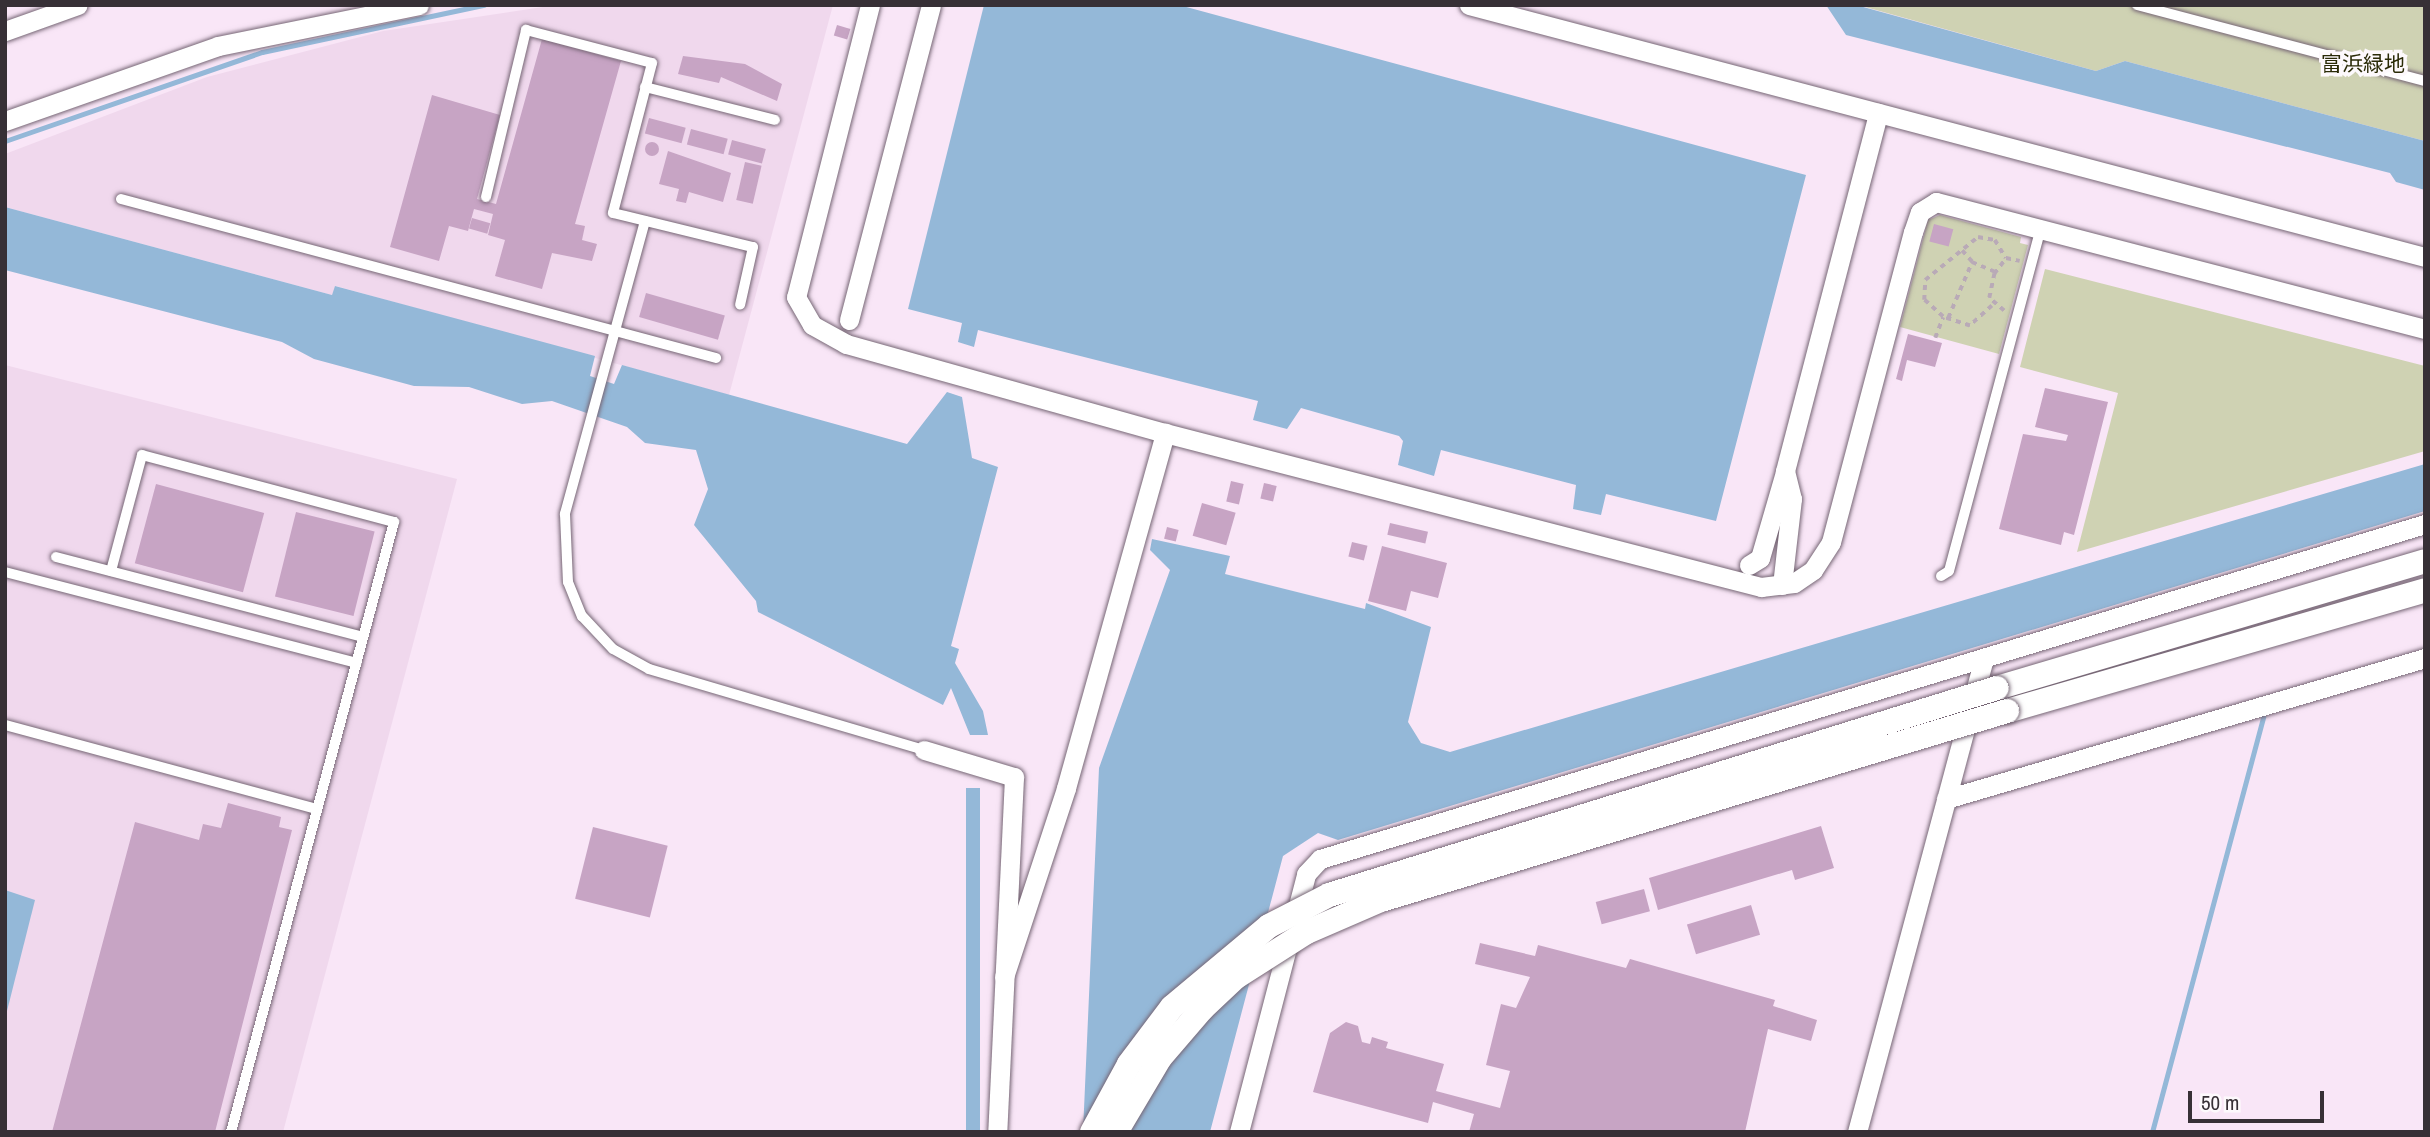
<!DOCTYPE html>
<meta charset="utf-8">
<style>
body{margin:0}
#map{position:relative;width:2430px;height:1137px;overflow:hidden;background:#f9e6f7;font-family:"Archivo Narrow","Noto Sans JP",sans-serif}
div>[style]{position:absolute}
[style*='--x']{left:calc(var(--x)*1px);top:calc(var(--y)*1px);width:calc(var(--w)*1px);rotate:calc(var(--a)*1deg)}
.built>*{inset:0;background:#f0d8ed}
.green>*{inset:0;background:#cfd2b3}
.water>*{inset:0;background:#94b8d8;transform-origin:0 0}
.stream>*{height:5px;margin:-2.5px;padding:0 2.5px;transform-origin:2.5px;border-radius:2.5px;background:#94b8d8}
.building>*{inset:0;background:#c7a4c4;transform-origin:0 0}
.round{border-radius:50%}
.path>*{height:3.5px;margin-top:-1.75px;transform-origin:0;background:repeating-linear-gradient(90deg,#b9aab7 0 5px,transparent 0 10px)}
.roads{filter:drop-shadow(0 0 2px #766675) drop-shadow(0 0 2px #766675)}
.service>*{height:10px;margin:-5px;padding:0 5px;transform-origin:5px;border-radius:5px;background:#fff}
.minor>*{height:19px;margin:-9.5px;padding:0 9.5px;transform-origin:9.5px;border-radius:9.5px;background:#fff}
.tertiary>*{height:24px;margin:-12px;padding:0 12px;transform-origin:12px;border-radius:12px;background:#fff}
.bridges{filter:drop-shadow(0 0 2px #766675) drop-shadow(0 0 2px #766675)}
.tertiary-bridge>*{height:24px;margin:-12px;padding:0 12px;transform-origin:12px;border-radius:12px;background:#fff}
span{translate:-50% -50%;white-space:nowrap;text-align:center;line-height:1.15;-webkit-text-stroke:7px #fdf9fc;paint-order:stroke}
.park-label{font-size:21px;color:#2a2b07}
.frame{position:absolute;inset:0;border:7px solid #373036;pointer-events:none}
.scale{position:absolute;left:2188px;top:1091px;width:136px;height:32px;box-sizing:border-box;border:4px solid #373036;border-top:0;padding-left:9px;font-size:21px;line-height:24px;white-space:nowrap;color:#373036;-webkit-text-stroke:5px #fdf9fc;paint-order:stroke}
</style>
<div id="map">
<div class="built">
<i style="clip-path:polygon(556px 5px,833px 5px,729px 395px,336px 286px,332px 295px,5px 207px,5px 154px,207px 77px,383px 31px)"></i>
<i style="clip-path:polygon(5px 365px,457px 479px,283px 1132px,5px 1132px)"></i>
</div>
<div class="green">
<i style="clip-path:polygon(1858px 5px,2425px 5px,2425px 141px,2125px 61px,2096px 71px)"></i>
<i style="clip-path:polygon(1940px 215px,2021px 237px,2020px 243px,2028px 245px,1999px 354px,1900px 327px,1928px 220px)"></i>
<i style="clip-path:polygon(2045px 269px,2425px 366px,2425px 451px,2077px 552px,2118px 393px,2020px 367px)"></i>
</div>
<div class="water">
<i style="clip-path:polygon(984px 5px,1179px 5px,1806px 175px,1716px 521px,1606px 494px,1601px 515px,1573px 509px,1576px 485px,1441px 450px,1434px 476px,1398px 465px,1403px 441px,1399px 436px,1301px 408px,1287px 429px,1253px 420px,1258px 401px,978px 330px,974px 347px,958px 342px,962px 323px,908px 309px)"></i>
<i style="clip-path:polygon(1826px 5px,1856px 5px,2096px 71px,2125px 61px,2425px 141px,2425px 190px,2396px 182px,2390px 173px,1846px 35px)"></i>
<i style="clip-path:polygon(5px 207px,332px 295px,335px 286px,595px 356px,590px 376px,614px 384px,622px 365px,907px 444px,947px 392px,962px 397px,972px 458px,998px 467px,951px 646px,959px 649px,955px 663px,983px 711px,988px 735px,970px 735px,951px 688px,943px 705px,758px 612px,756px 601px,694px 525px,708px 489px,696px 450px,645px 443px,627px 427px,552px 401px,522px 404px,469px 387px,414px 386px,314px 359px,282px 342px,5px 270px)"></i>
<i style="clip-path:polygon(2425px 464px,2425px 511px,1338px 840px,1318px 833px,1283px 856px,1210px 1132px,1083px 1132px,1099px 768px,1170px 570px,1150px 550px,1152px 539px,1230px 556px,1225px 574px,1365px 609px,1366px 603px,1431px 627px,1408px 722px,1421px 743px,1450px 752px)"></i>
<i style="left:966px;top:788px;width:14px;height:344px"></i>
<i style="clip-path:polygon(5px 890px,35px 900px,5px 1019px)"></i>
</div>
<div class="stream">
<i style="--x:5;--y:141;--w:272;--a:-19.1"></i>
<i style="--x:262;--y:52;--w:227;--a:-12"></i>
<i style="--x:2152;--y:1132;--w:430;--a:-75"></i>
</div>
<div class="building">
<i style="left:837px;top:25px;width:14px;height:11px;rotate:17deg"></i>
<i style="clip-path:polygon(542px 39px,621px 61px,575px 224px,585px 226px,582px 240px,597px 244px,592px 261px,552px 253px,542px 289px,495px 276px,505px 240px,488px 235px,493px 214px,474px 209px,468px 231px,449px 226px,439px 261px,390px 247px,432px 95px,500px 115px,477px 199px,496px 204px)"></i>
<i style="clip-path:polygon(683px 56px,745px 64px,782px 84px,777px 101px,721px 77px,719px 83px,678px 74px)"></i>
<i style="left:649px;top:118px;width:38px;height:16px;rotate:15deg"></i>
<i style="left:691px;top:129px;width:38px;height:16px;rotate:15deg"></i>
<i style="left:732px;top:140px;width:35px;height:15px;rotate:15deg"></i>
<i class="round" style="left:645px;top:142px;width:14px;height:14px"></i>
<i style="clip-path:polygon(668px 151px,731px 173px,723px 202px,689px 192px,686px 203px,676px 201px,679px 189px,659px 184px)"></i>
<i style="left:745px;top:162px;width:17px;height:39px;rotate:13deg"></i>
<i style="left:472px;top:218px;width:19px;height:11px;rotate:16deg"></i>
<i style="left:1934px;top:224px;width:20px;height:18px;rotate:15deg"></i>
<i style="left:646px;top:293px;width:82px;height:25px;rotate:16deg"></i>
<i style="clip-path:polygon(1908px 334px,1942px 343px,1935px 367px,1907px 360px,1902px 381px,1896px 379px)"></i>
<i style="clip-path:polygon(2045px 388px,2108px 402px,2074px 535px,2064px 532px,2061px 545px,1999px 529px,2023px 434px,2066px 441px,2068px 435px,2035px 427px)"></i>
<i style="left:1231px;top:481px;width:13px;height:21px;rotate:13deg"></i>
<i style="left:1264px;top:483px;width:13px;height:16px;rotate:13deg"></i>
<i style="left:156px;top:484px;width:112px;height:82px;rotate:15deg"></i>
<i style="left:1202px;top:503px;width:35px;height:34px;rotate:16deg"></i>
<i style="left:296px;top:512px;width:81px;height:87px;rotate:14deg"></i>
<i style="left:1390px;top:523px;width:39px;height:12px;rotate:13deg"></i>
<i style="left:1167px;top:527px;width:12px;height:12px;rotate:14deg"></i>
<i style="left:1352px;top:542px;width:16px;height:15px;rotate:14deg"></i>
<i style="clip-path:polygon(1382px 546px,1447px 563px,1438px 598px,1411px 591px,1406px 611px,1368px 601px)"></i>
<i style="clip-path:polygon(228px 803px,281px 817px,279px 827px,292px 830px,215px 1132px,52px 1132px,135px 822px,199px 840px,203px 824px,221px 828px)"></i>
<i style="clip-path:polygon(1821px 826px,1834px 868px,1795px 880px,1792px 870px,1658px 910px,1649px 878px)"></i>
<i style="left:593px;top:827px;width:77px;height:74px;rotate:14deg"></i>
<i style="left:1644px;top:889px;width:23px;height:50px;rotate:75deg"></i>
<i style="left:1751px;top:905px;width:31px;height:67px;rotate:73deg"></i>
<i style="clip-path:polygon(1480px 943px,1535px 956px,1538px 945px,1626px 968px,1630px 959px,1775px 1000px,1773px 1006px,1817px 1020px,1811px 1041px,1768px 1029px,1745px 1132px,1469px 1132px,1474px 1114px,1433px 1102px,1428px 1123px,1313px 1092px,1330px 1033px,1346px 1022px,1358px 1026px,1362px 1042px,1370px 1044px,1372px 1037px,1388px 1042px,1386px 1048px,1444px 1064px,1436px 1091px,1500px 1108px,1510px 1071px,1486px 1065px,1501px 1004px,1516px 1008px,1530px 977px,1475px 964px)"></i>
</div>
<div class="path">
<i style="--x:1972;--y:262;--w:25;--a:23"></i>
<i style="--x:1992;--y:306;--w:30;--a:138"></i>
<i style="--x:1970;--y:326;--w:28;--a:-162"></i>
<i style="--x:1943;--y:317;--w:25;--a:-138"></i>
<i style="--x:1924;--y:300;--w:20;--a:-87"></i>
<i style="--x:1925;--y:280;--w:68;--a:-39.1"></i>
<i style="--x:1978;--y:237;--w:17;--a:10"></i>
<i style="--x:1995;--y:240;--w:21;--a:59"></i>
<i style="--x:2004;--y:311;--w:20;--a:-139"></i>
<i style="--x:1989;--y:298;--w:25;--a:-78"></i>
<i style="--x:1994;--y:274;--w:20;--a:-53"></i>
<i style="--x:2006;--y:258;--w:14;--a:12"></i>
<i style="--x:1948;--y:318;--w:61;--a:-66.8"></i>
<i style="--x:1972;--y:262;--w:15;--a:-132"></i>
<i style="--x:1935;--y:338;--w:22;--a:-69"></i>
</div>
<div class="roads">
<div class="service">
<i style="--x:2137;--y:5;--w:298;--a:14.8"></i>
<i style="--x:645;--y:87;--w:134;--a:14.2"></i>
<i style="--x:486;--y:197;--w:172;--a:-76.5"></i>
<i style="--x:526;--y:30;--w:130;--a:14.7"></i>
<i style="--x:652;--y:63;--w:155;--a:104.6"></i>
<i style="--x:613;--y:213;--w:144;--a:13.7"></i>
<i style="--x:753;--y:247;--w:59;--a:102.6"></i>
<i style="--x:121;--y:199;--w:616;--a:14.96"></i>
<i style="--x:645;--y:221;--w:304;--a:105.3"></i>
<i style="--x:565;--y:514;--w:68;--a:87.5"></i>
<i style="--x:568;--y:582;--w:37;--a:68"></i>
<i style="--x:582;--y:616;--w:45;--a:46.8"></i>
<i style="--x:613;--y:649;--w:41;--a:29.1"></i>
<i style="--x:649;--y:669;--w:287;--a:16.4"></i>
<i style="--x:56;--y:557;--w:317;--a:14.6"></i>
<i style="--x:111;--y:571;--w:120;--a:-75"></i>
<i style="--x:142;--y:455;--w:261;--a:14.9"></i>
<i style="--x:394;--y:522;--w:631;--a:104.96"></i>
<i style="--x:5;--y:572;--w:363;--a:14.5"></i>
<i style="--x:1941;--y:576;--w:9;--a:-32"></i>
<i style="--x:1949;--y:571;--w:356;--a:-75"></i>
<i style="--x:5;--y:725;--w:323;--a:15.1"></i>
</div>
<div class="minor">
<i style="--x:870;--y:5;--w:301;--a:104.2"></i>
<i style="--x:796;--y:297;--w:32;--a:60"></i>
<i style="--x:812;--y:325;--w:39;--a:29"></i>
<i style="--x:846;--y:344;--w:331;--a:15.6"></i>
<i style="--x:1165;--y:433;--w:616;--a:14.49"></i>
<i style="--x:1761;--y:587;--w:33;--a:-7"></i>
<i style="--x:1794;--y:583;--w:23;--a:-34"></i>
<i style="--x:1813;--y:570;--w:33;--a:-57"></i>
<i style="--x:1831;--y:542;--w:321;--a:-75.2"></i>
<i style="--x:1913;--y:232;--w:21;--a:-71"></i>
<i style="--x:1920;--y:212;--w:19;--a:-32"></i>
<i style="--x:1936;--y:202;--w:505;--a:14.56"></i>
<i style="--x:1469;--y:5;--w:989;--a:14.77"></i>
<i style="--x:5;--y:31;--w:77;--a:-19.6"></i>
<i style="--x:5;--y:121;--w:226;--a:-19.4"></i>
<i style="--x:218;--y:46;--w:205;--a:-11.5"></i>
<i style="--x:849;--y:320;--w:325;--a:-75.4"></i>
<i style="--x:1749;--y:565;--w:13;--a:-32"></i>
<i style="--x:1760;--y:558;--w:90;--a:-73.8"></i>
<i style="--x:1782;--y:585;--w:87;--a:-83.4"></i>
<i style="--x:1792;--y:499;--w:29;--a:-104"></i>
<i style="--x:1785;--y:471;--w:370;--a:-75.4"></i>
<i style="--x:924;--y:750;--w:94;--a:16.7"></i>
<i style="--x:1014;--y:777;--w:355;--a:92.7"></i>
<i style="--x:1946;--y:799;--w:499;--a:-16.4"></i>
<i style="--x:1004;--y:977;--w:199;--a:-71.8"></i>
<i style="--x:1066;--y:788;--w:369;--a:-74.4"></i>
<i style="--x:1239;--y:1132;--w:267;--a:-75.4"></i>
<i style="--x:1306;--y:874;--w:21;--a:-47"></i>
<i style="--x:1320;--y:859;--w:1155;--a:-16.87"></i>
<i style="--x:1857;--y:1132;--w:488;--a:-75"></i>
</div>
<div class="tertiary">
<i style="--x:1997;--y:688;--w:446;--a:-16.5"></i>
<i style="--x:2007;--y:711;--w:435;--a:-16.1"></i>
</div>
</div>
<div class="bridges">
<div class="tertiary-bridge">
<i style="--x:1092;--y:1132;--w:77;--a:-61.4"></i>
<i style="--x:1129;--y:1064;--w:71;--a:-53"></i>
<i style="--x:1172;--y:1007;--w:126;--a:-39.9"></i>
<i style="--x:1269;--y:926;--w:68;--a:-27.3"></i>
<i style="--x:1329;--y:895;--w:699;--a:-17.22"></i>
<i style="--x:1116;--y:1132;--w:86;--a:-59.3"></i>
<i style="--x:1160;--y:1058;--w:65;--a:-49.4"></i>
<i style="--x:1202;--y:1009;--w:47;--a:-43.3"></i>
<i style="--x:1236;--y:977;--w:84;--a:-32.4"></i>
<i style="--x:1307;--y:932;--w:81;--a:-23.4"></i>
<i style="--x:1381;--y:900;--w:654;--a:-16.8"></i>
</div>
</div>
<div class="park-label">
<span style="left:2363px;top:64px">富浜緑地</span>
</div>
<div class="frame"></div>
<div class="scale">50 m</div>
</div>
